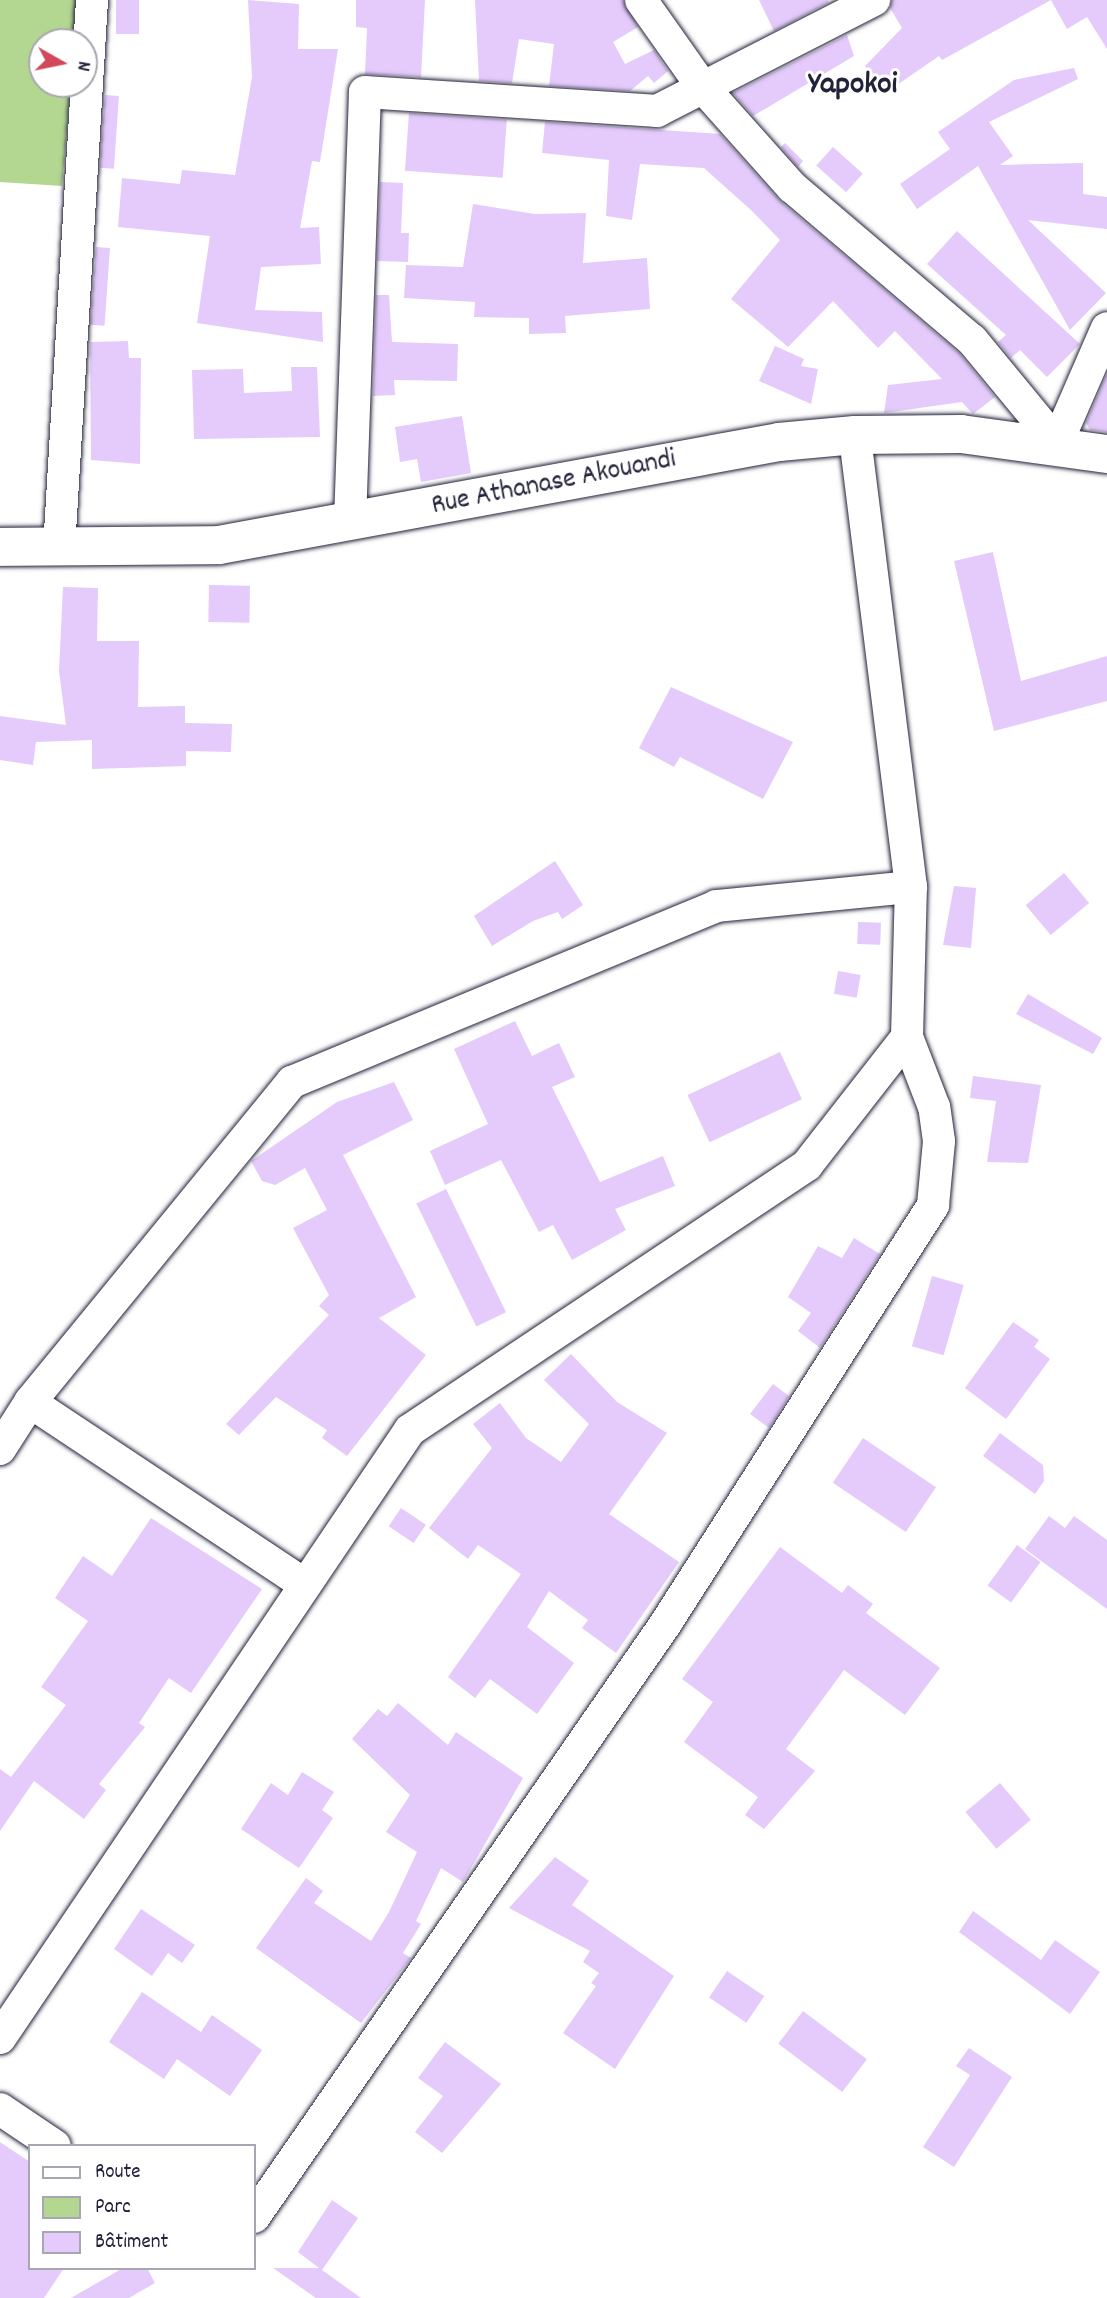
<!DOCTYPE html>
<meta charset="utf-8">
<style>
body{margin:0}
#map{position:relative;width:1107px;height:2298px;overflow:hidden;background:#fff;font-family:Dekko,sans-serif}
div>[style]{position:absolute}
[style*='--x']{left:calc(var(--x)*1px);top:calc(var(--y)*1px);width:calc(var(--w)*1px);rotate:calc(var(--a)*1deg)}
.green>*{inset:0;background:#b3d691}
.building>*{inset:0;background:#e4cbfb;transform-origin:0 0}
.roads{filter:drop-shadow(0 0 2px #22223b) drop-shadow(0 0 2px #22223b)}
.street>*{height:32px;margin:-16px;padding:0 16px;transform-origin:16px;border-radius:16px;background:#fff}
.secondary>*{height:38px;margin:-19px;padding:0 19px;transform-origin:19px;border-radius:19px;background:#fff}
span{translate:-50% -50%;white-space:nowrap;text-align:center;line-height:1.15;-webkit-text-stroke:6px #fff;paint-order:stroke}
.street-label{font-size:28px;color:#22223b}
.quarter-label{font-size:32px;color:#22223b;font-weight:700}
.legend{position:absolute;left:28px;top:2144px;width:228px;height:126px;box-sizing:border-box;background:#fff;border:2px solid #a7a7b1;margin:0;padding:9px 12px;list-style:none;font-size:21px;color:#22223b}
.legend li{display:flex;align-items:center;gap:14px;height:35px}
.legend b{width:35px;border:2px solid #a7a7b1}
.north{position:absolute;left:28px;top:28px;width:70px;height:70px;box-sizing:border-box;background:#fff;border:2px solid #a7a7b1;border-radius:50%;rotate:99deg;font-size:19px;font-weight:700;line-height:28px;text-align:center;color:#22223b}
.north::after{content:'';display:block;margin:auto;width:24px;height:32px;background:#d1495b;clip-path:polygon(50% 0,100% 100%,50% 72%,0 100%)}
</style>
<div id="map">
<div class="green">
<i style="clip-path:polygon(0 0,78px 0,74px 42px,42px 42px,42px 84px,71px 84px,62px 186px,0 182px)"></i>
</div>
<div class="building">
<i style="left:116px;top:0;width:23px;height:34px"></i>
<i style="clip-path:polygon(248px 0,299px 4px,298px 49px,338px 49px,320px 162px,312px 161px,300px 228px,319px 227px,321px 264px,261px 267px,255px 310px,322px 312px,323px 342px,197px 323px,210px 236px,118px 227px,122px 178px,180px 184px,182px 170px,235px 175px,252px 77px)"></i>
<i style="clip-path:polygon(356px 0,425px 0,421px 77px,365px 74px,367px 28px,356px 27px)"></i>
<i style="clip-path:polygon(475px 0,623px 0,638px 27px,613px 42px,625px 64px,654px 50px,668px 71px,654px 83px,648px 76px,630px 91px,549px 86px,554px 44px,519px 39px,512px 83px,479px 81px)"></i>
<i style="clip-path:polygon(759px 0,828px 0,829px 2px,774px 31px)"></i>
<i style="clip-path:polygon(892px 0,1107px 0,1107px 49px,1087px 17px,1067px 29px,1051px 0,942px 60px,939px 56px,884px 94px,865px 66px,902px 28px,890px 8px)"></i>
<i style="clip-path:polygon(847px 35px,854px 56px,753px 116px,733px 93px)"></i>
<i style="clip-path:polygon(1074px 68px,1078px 79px,989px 122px,1013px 156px,1000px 165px,1083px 163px,1083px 194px,1107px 197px,1107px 229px,1028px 220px,1106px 293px,1070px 330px,978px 166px,917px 209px,900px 184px,950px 149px,938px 132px,1014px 80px)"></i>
<i style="left:105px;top:95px;width:14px;height:73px;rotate:4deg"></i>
<i style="left:409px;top:113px;width:98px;height:58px;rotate:4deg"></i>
<i style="clip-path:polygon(545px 122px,720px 134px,780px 201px,959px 353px,995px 397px,973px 414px,962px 402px,884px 413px,888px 385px,942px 379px,895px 331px,878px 348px,833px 301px,788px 347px,731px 299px,780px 240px,752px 211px,704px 168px,640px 164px,632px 220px,606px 216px,609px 160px,542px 153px)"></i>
<i style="clip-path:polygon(785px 143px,803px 161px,798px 167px,781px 147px)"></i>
<i style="left:833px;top:147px;width:40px;height:25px;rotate:42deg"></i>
<i style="clip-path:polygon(380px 182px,403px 183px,401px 233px,409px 233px,408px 262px,377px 261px)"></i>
<i style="clip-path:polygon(473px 204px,535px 214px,586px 213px,583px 263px,647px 258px,650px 309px,565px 316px,566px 333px,529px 334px,529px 318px,474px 317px,475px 302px,404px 298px,406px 265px,463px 267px)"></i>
<i style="clip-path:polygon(957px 231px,1080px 344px,1047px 377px,1020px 350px,1011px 358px,998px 342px,1006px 335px,927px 264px)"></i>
<i style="left:96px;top:247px;width:14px;height:78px;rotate:4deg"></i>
<i style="clip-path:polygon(376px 295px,389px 295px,392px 342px,458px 344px,457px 381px,394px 380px,395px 395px,373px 396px)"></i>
<i style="clip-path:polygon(128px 341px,129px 358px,141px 358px,140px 464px,91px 460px,90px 342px)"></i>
<i style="clip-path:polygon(775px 346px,804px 359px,801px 366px,818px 369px,811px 404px,759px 381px)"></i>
<i style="clip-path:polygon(291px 367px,317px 367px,320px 437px,194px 439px,192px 370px,243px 369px,244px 393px,292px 391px)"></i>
<i style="clip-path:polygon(1107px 374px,1107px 432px,1090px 430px,1086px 423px)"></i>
<i style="clip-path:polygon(462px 416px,471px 473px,421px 482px,417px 459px,400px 462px,395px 427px)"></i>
<i style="clip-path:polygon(993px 552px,1021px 681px,1107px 656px,1107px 701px,994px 731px,954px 561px)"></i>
<i style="left:209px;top:585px;width:41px;height:37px;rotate:1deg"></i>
<i style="clip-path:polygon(63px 587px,98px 588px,97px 641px,139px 641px,138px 707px,185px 706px,185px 723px,232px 724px,231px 752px,186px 751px,186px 766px,92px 769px,92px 740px,36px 742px,33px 765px,0 760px,0 716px,66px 725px,59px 671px)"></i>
<i style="clip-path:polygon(671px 687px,793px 742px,763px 799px,680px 757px,674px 767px,639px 748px)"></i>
<i style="clip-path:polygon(555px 861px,583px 905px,562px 919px,558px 912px,533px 921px,492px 946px,474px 916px)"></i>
<i style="left:1064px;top:873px;width:39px;height:50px;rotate:50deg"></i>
<i style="clip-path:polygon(954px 886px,976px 888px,971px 948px,943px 945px)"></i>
<i style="left:858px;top:922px;width:23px;height:22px;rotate:2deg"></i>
<i style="left:838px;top:971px;width:23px;height:23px;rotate:10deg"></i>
<i style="clip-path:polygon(1028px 994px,1102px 1038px,1093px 1054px,1016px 1014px)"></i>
<i style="clip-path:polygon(515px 1021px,532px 1056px,559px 1043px,575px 1077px,552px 1087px,600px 1182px,663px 1156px,675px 1186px,615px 1209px,626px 1230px,572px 1260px,553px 1225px,539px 1232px,501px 1160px,445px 1185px,430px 1151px,488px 1124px,454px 1049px)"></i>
<i style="left:780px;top:1052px;width:52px;height:102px;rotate:65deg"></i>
<i style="clip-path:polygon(973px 1076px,1041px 1085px,1028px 1163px,987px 1162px,996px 1101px,970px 1098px)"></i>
<i style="clip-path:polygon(394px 1082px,413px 1120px,343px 1155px,416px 1297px,379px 1318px,426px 1355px,347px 1456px,322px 1438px,327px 1430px,276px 1397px,239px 1435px,226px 1424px,329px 1315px,319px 1306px,329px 1295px,293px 1228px,327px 1210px,305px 1168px,275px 1185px,262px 1181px,251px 1161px,337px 1102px)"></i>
<i style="left:446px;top:1189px;width:137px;height:33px;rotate:64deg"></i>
<i style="clip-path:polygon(854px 1238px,880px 1254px,820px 1348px,798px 1331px,811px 1313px,788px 1297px,818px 1246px,842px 1258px)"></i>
<i style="left:932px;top:1276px;width:33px;height:73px;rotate:16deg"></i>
<i style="clip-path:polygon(1013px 1322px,1039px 1340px,1034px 1347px,1050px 1359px,1006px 1419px,965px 1388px)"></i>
<i style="clip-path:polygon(571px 1354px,617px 1402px,667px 1433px,609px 1514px,679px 1562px,616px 1653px,582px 1628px,588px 1620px,549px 1591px,527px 1627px,574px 1663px,537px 1714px,490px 1679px,475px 1698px,448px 1677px,521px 1574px,478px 1545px,468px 1559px,429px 1528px,492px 1448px,473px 1424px,500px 1403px,526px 1438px,561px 1462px,589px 1424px,544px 1380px)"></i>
<i style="clip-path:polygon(773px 1384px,789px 1396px,769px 1428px,750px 1414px)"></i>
<i style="clip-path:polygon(1000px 1433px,1043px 1465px,1044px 1481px,1035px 1494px,983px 1456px)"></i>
<i style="left:863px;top:1438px;width:88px;height:54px;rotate:34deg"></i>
<i style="left:401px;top:1508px;width:30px;height:22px;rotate:34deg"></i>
<i style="clip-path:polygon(1049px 1516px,1065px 1528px,1074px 1516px,1107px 1540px,1107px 1609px,1025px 1549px)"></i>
<i style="clip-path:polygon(151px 1518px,262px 1589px,191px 1693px,169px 1678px,139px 1723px,145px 1727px,99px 1784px,106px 1790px,84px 1819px,34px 1781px,0 1831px,0 1769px,11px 1777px,66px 1705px,41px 1687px,88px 1621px,55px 1598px,83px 1556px,112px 1576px)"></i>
<i style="left:1017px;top:1545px;width:29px;height:50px;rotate:36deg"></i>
<i style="clip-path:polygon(780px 1547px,842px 1593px,848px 1585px,873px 1604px,866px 1613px,940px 1668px,905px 1715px,844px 1670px,786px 1749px,815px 1771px,764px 1829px,745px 1815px,758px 1797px,684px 1742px,713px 1702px,682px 1679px)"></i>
<i style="clip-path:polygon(398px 1703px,448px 1745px,456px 1732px,523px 1778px,463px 1882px,441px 1868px,416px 1921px,421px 1924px,403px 1953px,411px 1958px,361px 2023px,256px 1948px,306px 1878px,323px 1891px,314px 1903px,371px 1941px,389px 1912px,417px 1852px,386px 1832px,410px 1795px,352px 1739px,378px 1709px,387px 1716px)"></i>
<i style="clip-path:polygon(302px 1772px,334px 1792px,322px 1810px,333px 1818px,299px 1868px,241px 1829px,271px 1783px,288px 1795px)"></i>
<i style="left:1000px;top:1783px;width:48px;height:45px;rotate:50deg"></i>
<i style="clip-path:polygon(555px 1857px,589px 1881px,572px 1905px,674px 1976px,615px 2069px,563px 2033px,596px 1986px,591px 1983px,599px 1973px,583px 1962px,590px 1951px,509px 1908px)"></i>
<i style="clip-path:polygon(141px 1909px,195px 1945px,182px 1963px,168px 1953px,152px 1976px,114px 1949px)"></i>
<i style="clip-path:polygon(973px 1911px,1041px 1960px,1055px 1940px,1100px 1972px,1070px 2014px,959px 1932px)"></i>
<i style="left:727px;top:1971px;width:45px;height:32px;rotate:34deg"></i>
<i style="clip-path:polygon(142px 1992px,201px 2032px,212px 2015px,262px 2050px,230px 2096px,177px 2059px,164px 2079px,109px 2042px)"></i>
<i style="left:803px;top:2011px;width:80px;height:41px;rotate:37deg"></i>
<i style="clip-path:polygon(445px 2042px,501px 2084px,442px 2153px,415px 2132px,443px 2096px,418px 2078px)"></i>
<i style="clip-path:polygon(969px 2048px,1012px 2077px,954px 2167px,923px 2147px,970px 2075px,956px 2066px)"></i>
<i style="clip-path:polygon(0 2142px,30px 2162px,30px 2268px,64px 2268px,44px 2298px,0 2298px)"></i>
<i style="clip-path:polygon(332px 2200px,358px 2218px,322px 2270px,361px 2298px,316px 2298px,273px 2268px,319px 2268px,298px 2252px)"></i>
<i style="clip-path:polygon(123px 2268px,147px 2268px,155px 2283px,129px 2298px,71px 2298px)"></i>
</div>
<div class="roads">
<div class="street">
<i style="--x:641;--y:0;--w:104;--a:54.8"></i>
<i style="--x:701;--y:85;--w:137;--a:48.3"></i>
<i style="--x:792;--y:187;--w:236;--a:40.4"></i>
<i style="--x:972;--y:340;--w:134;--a:50.5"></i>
<i style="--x:1057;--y:443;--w:125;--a:-66.5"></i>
<i style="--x:350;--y:522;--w:430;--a:-88"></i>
<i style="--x:365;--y:92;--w:293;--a:3.7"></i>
<i style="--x:657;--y:111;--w:244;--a:-27.1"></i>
<i style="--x:59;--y:549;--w:550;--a:-86.56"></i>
<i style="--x:30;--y:1402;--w:327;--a:33.6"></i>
<i style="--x:0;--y:1449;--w:56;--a:-57.4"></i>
<i style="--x:30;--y:1402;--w:414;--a:-50.7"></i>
<i style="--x:292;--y:1082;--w:459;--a:-22.5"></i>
<i style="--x:716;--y:906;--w:196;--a:-5.6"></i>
<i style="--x:0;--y:2038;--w:733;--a:-56.01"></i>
<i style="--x:410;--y:1430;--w:477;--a:-33.7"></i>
<i style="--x:807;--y:1165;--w:162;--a:-52"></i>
<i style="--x:907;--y:1037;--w:150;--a:-88.5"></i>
<i style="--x:911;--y:887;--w:455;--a:-97.1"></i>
<i style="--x:0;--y:2109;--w:66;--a:33.9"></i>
<i style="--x:254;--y:2217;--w:723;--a:-55.25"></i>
<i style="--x:666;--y:1623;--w:496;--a:-57.4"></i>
<i style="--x:933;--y:1205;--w:64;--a:-84.6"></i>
<i style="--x:939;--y:1141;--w:34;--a:-98"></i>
<i style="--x:934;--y:1107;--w:75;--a:-111.1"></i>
</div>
<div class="secondary">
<i style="--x:0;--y:547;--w:219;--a:-0.5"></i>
<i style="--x:219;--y:545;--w:569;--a:-10.42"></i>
<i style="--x:779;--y:442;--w:76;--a:-5.3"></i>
<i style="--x:855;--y:435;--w:106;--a:-0.5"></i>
<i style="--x:961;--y:434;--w:147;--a:7.8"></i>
</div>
</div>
<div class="street-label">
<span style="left:554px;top:484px;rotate:-11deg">Rue Athanase Akouandi</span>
</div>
<div class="quarter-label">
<span style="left:853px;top:86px">Yapokoi</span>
</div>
<ul class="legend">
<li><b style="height:9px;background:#fff"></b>Route</li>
<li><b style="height:19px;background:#b3d691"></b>Parc</li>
<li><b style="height:19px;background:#e4cbfb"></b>Bâtiment</li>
</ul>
<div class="north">N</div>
</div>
